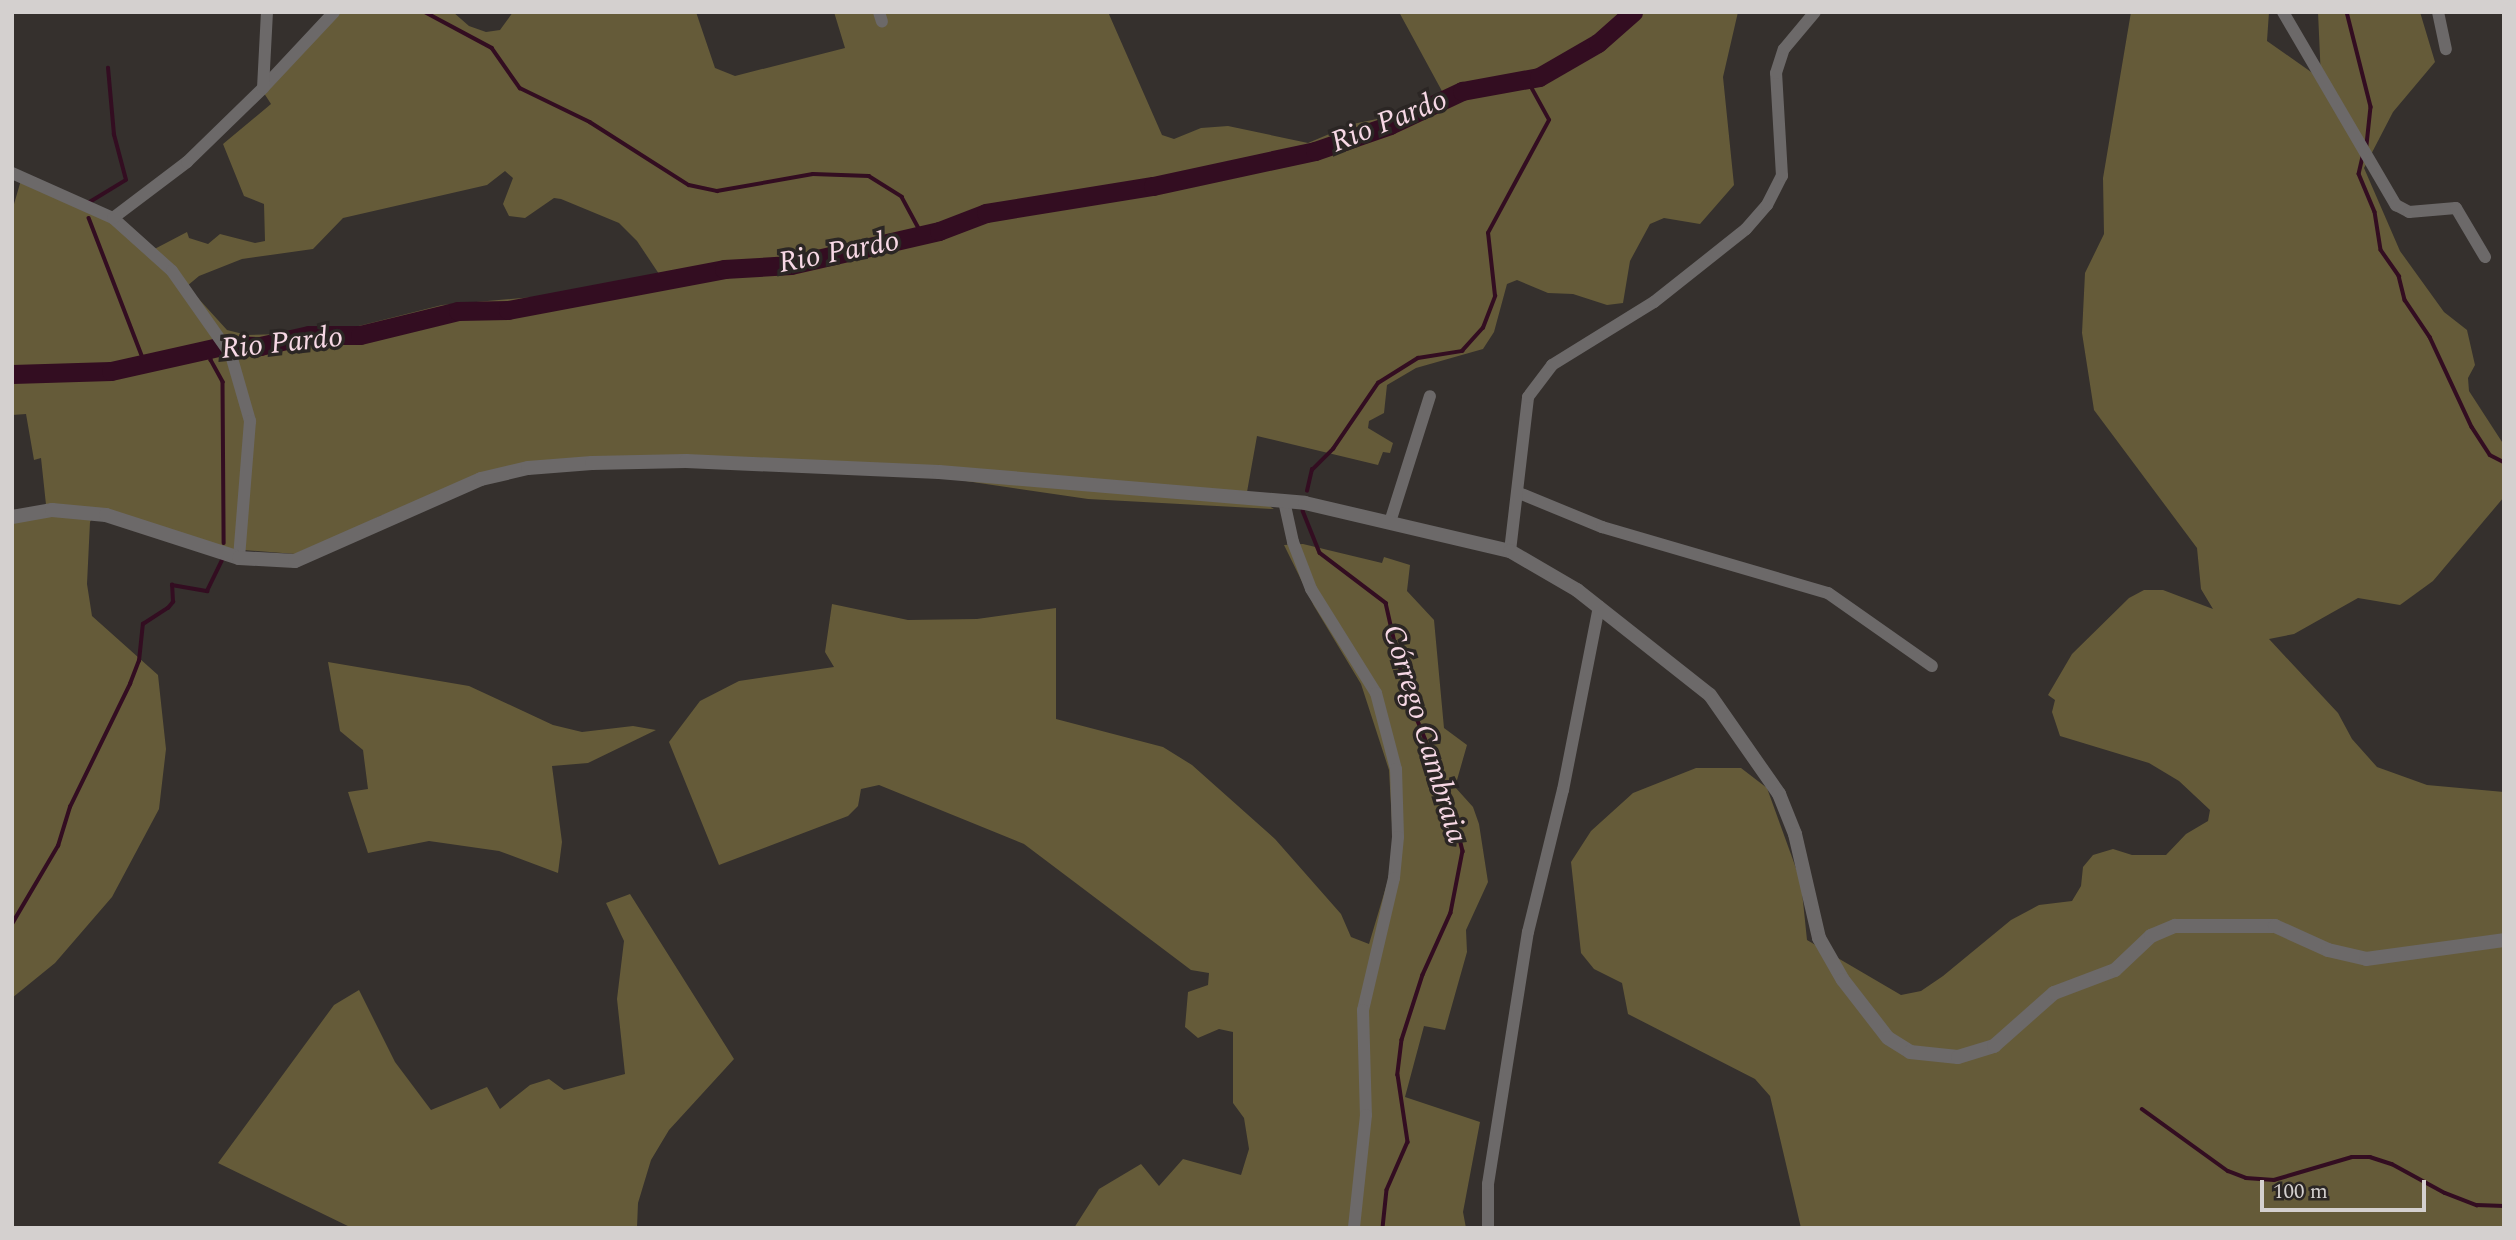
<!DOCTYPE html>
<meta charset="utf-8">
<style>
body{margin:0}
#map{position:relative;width:2516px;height:1240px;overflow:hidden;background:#35302d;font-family:Spectral,serif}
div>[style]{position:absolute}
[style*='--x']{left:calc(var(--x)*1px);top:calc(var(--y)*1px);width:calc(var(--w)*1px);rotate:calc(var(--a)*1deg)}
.green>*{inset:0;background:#655b39}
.stream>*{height:3.5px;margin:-1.75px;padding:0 1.75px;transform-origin:1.75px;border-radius:1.75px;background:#330d21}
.river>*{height:19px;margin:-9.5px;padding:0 9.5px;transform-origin:9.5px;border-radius:9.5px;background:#330d21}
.minor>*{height:12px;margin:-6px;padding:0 6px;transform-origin:6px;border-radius:6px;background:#6c6969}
.tertiary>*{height:14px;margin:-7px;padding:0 7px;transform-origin:7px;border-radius:7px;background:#6c6969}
span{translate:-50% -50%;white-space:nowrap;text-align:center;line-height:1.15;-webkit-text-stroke:7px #2b2624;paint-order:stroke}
.water-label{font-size:30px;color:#f7d8e5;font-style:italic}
.frame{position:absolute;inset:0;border:14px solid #d4d0cf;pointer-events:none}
.scale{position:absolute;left:2260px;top:1180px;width:166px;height:32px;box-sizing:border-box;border:4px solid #d4d0cf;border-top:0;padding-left:9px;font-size:21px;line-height:24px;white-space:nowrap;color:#d4d0cf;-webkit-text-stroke:5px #2b2624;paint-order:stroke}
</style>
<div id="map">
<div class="green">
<i style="clip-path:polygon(evenodd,330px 12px,453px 12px,469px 26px,486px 32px,500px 30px,513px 12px,696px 12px,715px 68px,735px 76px,845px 48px,834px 12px,1108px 12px,1162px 135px,1174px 139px,1201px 128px,1228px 126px,1308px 143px,1353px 124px,1449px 104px,1399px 12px,1738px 12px,1723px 77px,1734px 185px,1700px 224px,1664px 218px,1650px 224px,1630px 261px,1623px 303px,1607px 305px,1573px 294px,1548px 293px,1517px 280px,1507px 284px,1494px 332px,1483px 349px,1416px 368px,1387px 385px,1384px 413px,1369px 421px,1368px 428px,1393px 443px,1390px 453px,1383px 452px,1378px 465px,1257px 436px,1247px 492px,1274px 509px,1088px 499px,932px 476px,801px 466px,572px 468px,499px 478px,380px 516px,308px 555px,219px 548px,96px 510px,90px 522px,87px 584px,92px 616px,158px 675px,166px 749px,159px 809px,112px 897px,55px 963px,12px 998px,12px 521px,47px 514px,41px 458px,34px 460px,26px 414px,12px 415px,12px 211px,21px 180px,102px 211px,145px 254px,187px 232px,189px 238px,208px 244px,220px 234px,255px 243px,265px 241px,264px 204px,244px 196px,223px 144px,271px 104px,260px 87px,330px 12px,505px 171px,513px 178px,503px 204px,509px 216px,525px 218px,554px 198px,561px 199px,619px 223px,637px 241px,661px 277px,590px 292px,442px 305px,331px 333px,247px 335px,227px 330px,187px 286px,199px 276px,242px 259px,313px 249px,343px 218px,487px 185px,505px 171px)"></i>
<i style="clip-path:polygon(2131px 12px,2269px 12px,2267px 41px,2321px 79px,2318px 12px,2420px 12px,2435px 62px,2393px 112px,2364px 168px,2400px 251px,2444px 312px,2467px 330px,2475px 365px,2468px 378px,2469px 391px,2504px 445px,2504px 497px,2433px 581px,2400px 605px,2358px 598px,2294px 634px,2269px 639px,2338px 713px,2352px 739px,2377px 767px,2427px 785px,2504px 792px,2504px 1228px,1801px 1228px,1770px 1096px,1755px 1079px,1628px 1014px,1622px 983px,1594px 969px,1581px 953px,1571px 862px,1591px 831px,1633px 793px,1696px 768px,1741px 768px,1767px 788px,1801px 882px,1807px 940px,1901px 995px,1921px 991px,1943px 976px,2011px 920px,2039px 905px,2072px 901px,2081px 886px,2083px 867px,2093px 855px,2113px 849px,2132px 855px,2166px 855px,2186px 834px,2208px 821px,2210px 810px,2179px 781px,2149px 763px,2060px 736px,2052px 712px,2055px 700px,2048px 695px,2072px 654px,2129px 598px,2144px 590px,2163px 590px,2213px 609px,2201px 589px,2197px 548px,2094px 410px,2082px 333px,2085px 273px,2104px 234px,2103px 178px)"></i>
<i style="clip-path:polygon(1303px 544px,1382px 563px,1384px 557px,1410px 565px,1407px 591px,1434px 620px,1444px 728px,1467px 745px,1455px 787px,1473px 807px,1479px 824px,1488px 882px,1466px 930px,1467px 952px,1445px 1030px,1424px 1026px,1405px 1097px,1480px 1122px,1463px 1212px,1466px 1228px,1074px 1228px,1099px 1189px,1141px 1164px,1159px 1186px,1183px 1159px,1241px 1175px,1249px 1149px,1244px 1118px,1233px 1103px,1233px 1032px,1219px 1029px,1198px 1038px,1185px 1027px,1188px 992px,1208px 985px,1209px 973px,1191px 970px,1024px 844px,879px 785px,861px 789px,858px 806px,848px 816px,719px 865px,669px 742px,700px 701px,739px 681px,834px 667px,825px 652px,832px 604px,908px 620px,977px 619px,1056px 608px,1056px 719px,1163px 747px,1192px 765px,1275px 839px,1341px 914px,1351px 937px,1369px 944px,1394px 860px,1389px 770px,1361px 684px,1314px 606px,1284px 545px)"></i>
<i style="clip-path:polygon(328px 662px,469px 686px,553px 725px,582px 732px,633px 726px,656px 730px,588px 763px,552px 766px,562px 842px,558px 873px,499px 851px,429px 841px,368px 853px,348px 792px,368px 789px,363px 750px,340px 731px)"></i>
<i style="clip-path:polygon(630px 894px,734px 1059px,669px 1130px,651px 1160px,638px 1203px,637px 1228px,352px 1228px,218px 1163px,334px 1005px,359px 990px,395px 1062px,431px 1110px,487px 1087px,500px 1109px,530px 1085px,549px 1079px,564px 1090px,625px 1074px,617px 999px,624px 941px,606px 903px)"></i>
</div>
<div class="stream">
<i style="--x:425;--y:12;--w:76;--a:28.2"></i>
<i style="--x:492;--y:48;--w:49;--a:55"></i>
<i style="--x:520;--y:88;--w:78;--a:25.9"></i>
<i style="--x:590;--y:122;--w:117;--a:32.5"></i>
<i style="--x:689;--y:185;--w:29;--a:12"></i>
<i style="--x:717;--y:191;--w:97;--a:-10"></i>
<i style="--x:813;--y:174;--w:56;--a:2"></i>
<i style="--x:869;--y:176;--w:39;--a:32"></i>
<i style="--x:902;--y:197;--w:42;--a:61.6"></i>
<i style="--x:2347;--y:12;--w:98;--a:75.8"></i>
<i style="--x:2371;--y:107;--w:39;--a:96"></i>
<i style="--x:2363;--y:157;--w:17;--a:103"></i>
<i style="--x:2359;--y:174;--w:41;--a:67.2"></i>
<i style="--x:2375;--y:212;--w:38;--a:81"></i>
<i style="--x:2381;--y:250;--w:32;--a:55"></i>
<i style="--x:2399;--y:276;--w:25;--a:76"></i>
<i style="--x:2405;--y:300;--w:45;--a:56"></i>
<i style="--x:2430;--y:337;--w:99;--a:65"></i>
<i style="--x:2472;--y:427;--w:33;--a:57"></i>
<i style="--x:2490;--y:455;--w:16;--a:27"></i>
<i style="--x:88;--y:203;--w:44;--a:-31.2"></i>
<i style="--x:126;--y:180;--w:47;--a:-104.9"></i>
<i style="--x:114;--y:135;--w:67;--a:-95.1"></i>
<i style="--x:89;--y:218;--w:155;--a:68.9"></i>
<i style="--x:211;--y:349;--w:11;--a:90"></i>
<i style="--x:211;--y:360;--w:25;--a:61"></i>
<i style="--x:223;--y:382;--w:161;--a:89.6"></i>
<i style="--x:1307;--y:491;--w:22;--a:-77"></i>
<i style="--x:1312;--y:470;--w:30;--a:-45"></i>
<i style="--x:1333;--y:449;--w:80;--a:-55.7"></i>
<i style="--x:1378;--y:383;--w:47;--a:-32"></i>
<i style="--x:1418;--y:358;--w:45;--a:-9"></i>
<i style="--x:1462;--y:351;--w:31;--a:-48"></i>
<i style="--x:1483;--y:328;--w:34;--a:-69"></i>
<i style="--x:1495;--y:296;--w:63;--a:-96.3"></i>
<i style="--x:1488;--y:233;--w:128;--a:-61.6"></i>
<i style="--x:1549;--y:120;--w:46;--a:-118.8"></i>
<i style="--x:1303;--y:511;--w:45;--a:68"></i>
<i style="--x:1320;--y:553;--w:83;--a:37.1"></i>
<i style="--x:1386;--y:603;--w:91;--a:77.3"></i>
<i style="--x:1406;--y:692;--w:116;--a:67.6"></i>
<i style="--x:1450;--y:799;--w:54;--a:76"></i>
<i style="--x:1463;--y:851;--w:63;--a:101"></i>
<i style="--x:1451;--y:913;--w:68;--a:114.3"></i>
<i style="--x:1423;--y:975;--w:68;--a:107.9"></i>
<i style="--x:1402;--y:1040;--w:35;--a:97"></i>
<i style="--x:1398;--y:1075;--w:68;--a:81.5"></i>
<i style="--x:1408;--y:1142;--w:52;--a:113.6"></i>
<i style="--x:1387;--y:1190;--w:38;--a:96"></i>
<i style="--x:12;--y:924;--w:91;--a:-59.5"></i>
<i style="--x:58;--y:846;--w:41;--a:-72.9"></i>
<i style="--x:70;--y:807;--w:137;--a:-64"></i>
<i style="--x:130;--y:684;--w:25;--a:-69"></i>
<i style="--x:139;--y:661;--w:37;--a:-84"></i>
<i style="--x:143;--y:624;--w:30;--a:-33"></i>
<i style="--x:168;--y:608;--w:8;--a:-50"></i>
<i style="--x:173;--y:602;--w:17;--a:-93"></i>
<i style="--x:172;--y:585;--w:36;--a:10"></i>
<i style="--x:207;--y:591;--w:34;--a:-64"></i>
<i style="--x:2142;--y:1109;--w:106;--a:35.8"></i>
<i style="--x:2228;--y:1171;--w:19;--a:21"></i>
<i style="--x:2246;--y:1178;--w:28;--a:4"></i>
<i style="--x:2274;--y:1180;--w:81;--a:-16.4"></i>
<i style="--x:2352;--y:1157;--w:18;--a:0"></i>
<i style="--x:2370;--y:1157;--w:23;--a:18"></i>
<i style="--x:2392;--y:1164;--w:60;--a:28.7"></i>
<i style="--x:2445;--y:1193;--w:34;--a:21"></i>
<i style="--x:2477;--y:1205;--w:27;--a:2"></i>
</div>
<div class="river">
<i style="--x:12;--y:374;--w:99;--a:-1.7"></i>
<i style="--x:111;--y:371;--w:119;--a:-12.6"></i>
<i style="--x:227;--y:345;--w:33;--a:2"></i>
<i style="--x:260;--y:346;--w:50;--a:-12.7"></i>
<i style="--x:309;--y:335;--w:51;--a:0"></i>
<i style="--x:360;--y:335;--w:101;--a:-13.8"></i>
<i style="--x:458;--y:311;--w:50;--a:-1.1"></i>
<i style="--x:508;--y:310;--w:220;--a:-10.7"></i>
<i style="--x:724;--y:269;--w:67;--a:-3.4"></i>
<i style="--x:791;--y:265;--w:152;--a:-12.9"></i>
<i style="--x:939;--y:231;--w:50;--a:-21"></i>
<i style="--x:986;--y:213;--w:169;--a:-9.2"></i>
<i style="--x:1153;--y:186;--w:166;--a:-12.2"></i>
<i style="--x:1315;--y:151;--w:79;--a:-19.1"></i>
<i style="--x:1390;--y:125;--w:80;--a:-25.3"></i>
<i style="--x:1462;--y:91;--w:78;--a:-10.3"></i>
<i style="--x:1539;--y:77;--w:68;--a:-30"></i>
<i style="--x:1598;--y:43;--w:47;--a:-41.5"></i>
</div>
<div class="minor">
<i style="--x:879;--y:12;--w:10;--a:73"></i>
<i style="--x:2283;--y:12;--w:224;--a:59.7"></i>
<i style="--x:2396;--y:205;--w:15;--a:28"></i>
<i style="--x:2409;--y:212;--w:47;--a:-4.9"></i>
<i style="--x:2456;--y:208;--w:57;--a:59.4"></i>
<i style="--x:2438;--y:12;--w:38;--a:78"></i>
<i style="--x:263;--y:88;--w:104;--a:-46.9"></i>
<i style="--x:12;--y:173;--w:111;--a:24"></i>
<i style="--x:113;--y:218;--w:79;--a:41.9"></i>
<i style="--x:172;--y:271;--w:103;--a:54.9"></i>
<i style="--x:231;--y:355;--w:69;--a:73.9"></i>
<i style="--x:250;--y:421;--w:137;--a:94.6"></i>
<i style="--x:113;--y:218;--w:93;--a:-37.1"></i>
<i style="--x:187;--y:162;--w:106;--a:-44.2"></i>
<i style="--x:263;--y:88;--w:76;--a:-87"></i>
<i style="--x:1519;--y:493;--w:90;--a:22.3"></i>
<i style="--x:1602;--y:527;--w:235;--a:16.3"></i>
<i style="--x:1828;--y:593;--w:127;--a:35.1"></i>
<i style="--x:1284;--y:501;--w:42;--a:77.6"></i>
<i style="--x:1293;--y:542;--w:50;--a:69"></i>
<i style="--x:1311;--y:589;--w:123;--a:58"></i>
<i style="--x:1376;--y:693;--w:79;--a:75.3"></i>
<i style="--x:1396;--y:769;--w:68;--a:88.3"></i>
<i style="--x:1398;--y:837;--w:41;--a:95.6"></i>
<i style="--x:1394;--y:878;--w:136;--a:103.2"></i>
<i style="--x:1363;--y:1010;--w:105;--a:88.4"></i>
<i style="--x:1366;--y:1115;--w:114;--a:96.1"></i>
<i style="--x:1390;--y:522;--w:132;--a:-72.4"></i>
<i style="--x:1510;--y:551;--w:155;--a:-83.3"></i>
<i style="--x:1528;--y:397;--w:40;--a:-53"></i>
<i style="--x:1552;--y:365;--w:120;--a:-31.7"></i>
<i style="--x:1654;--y:302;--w:117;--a:-38.4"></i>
<i style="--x:1746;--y:229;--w:32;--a:-49"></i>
<i style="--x:1767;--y:205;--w:33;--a:-63"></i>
<i style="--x:1782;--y:176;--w:103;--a:-93.3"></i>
<i style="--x:1776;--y:73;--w:25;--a:-72"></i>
<i style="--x:1784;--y:49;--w:48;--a:-50"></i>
<i style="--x:1488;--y:1228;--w:44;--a:-90"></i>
<i style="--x:1488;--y:1184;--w:255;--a:-81"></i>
<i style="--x:1528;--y:932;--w:146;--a:-76.2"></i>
<i style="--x:1563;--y:790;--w:187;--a:-78.9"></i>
</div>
<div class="tertiary">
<i style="--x:12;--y:517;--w:41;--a:-9.9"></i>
<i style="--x:52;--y:510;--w:54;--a:5.3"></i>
<i style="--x:106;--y:515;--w:140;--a:17.9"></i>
<i style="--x:239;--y:558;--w:56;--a:3.1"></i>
<i style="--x:295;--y:561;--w:203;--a:-23.8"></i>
<i style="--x:481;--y:479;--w:48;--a:-13.2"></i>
<i style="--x:528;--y:468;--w:64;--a:-4.5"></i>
<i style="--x:592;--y:463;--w:94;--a:-1.2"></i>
<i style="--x:686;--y:461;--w:253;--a:2.5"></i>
<i style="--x:939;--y:472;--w:367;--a:4.8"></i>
<i style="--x:1305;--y:503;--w:211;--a:13.2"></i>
<i style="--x:1510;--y:551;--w:78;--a:30.2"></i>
<i style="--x:1577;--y:590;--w:169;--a:38.3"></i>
<i style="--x:1710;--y:695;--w:121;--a:55.1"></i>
<i style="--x:1779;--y:794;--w:43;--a:68.2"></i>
<i style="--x:1795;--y:834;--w:107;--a:77"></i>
<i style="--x:1819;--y:938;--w:48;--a:60.3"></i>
<i style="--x:1843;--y:980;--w:73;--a:52.2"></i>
<i style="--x:1888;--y:1038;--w:26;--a:32"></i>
<i style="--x:1910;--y:1052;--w:48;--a:5.9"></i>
<i style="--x:1958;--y:1057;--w:38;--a:-17"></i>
<i style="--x:1994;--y:1046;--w:80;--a:-41.5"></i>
<i style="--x:2054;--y:993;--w:65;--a:-20.7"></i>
<i style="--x:2115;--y:970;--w:50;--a:-43.4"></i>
<i style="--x:2151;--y:936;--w:26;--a:-23"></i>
<i style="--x:2175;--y:926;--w:100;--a:0"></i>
<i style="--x:2275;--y:926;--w:58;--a:24.4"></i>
<i style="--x:2328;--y:950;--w:39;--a:13"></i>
<i style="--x:2366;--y:959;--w:139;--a:-7.8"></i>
</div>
<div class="water-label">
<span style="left:1389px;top:121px;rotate:-22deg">Rio Pardo</span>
<span style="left:839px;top:252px;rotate:-11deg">Rio Pardo</span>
<span style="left:282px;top:343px;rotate:-6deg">Rio Pardo</span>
<span style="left:1425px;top:734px;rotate:73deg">Córrego Cambraia</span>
</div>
<div class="frame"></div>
<div class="scale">100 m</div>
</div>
